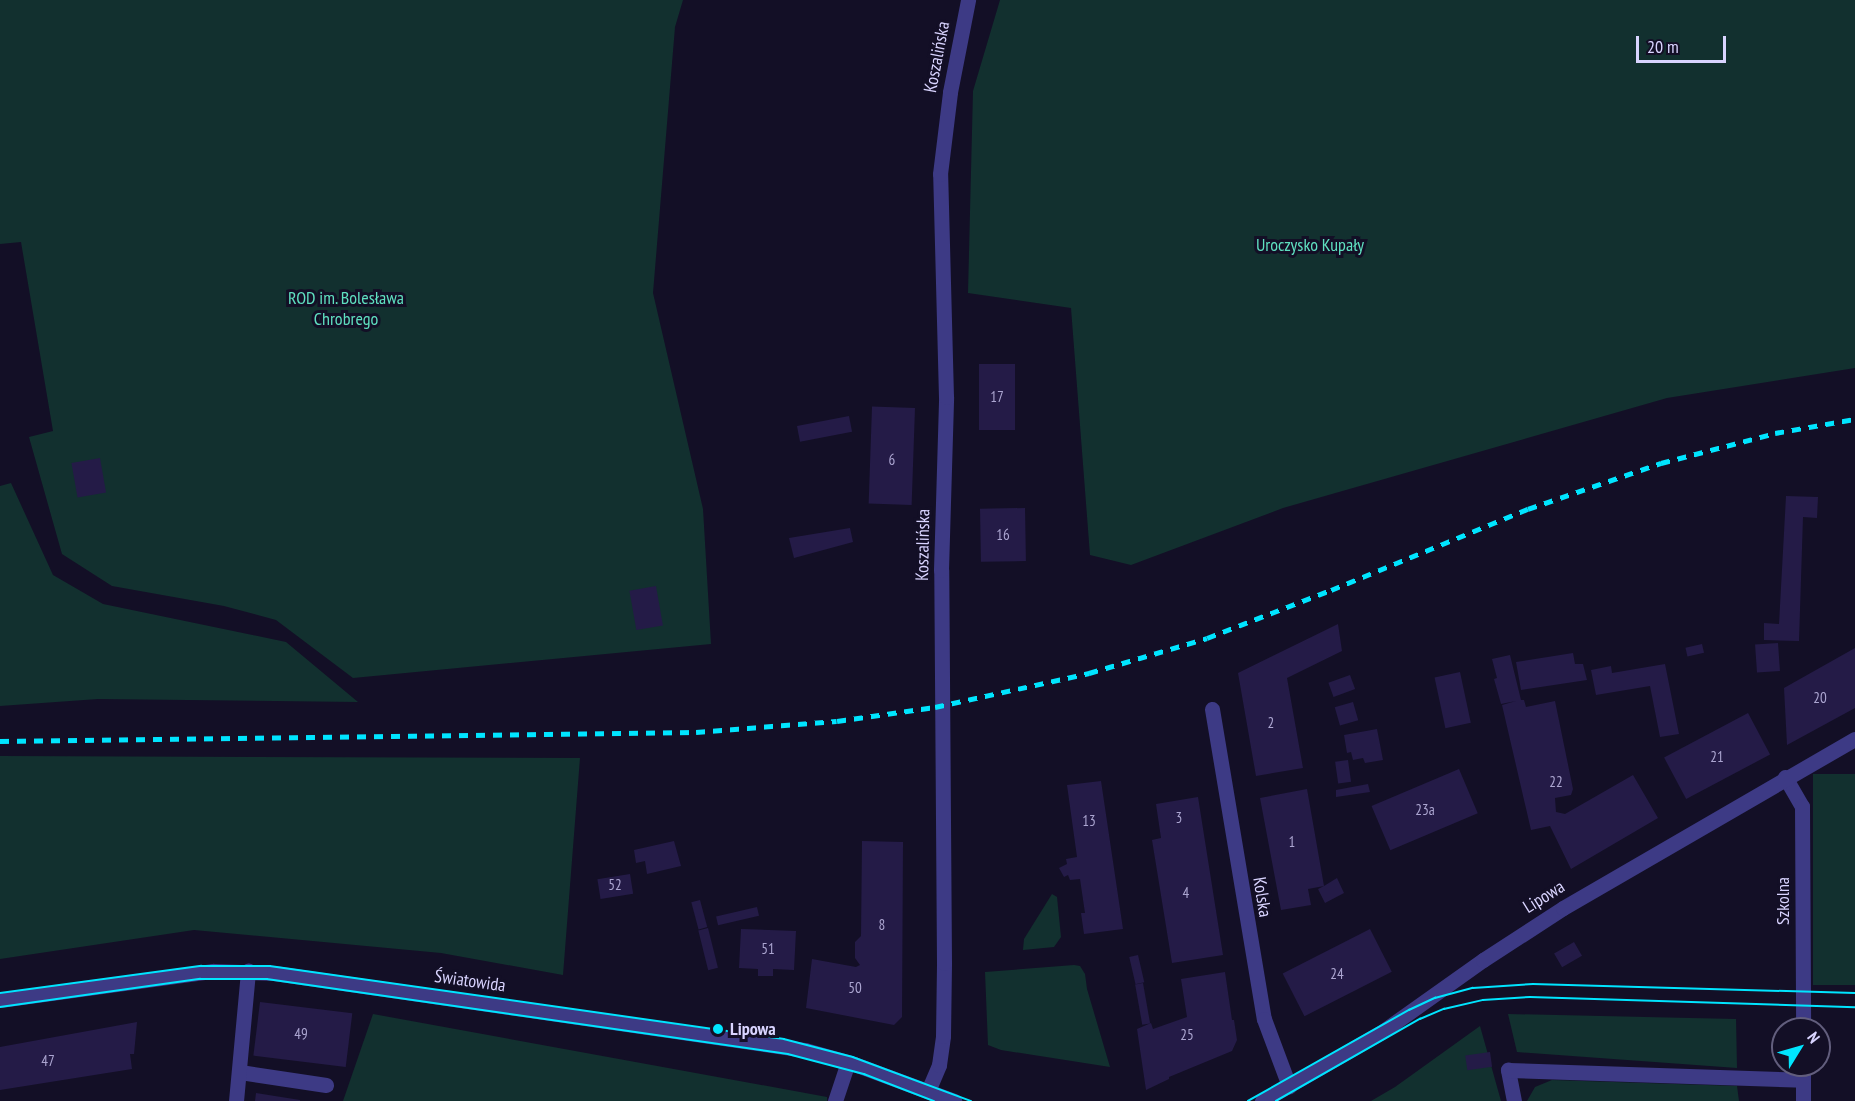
<!DOCTYPE html>
<meta charset="utf-8">
<style>
body{margin:0}
#map{position:relative;width:1855px;height:1101px;overflow:hidden;background:#130f26;font-family:"PT Sans Narrow",sans-serif}
div>[style]{position:absolute}
[style*='--x']{left:calc(var(--x)*1px);top:calc(var(--y)*1px);width:calc(var(--w)*1px);rotate:calc(var(--a)*1deg)}
.green>*{inset:0;background:#12302f;transform-origin:0 0}
.building>*{inset:0;background:#241b47;transform-origin:0 0}
.service>*{height:15px;margin:-7.5px;padding:0 7.5px;transform-origin:7.5px;border-radius:7.5px;background:#3d3a85}
.minor>*{height:15px;margin:-7.5px;padding:0 7.5px;transform-origin:7.5px;border-radius:7.5px;background:#3d3a85}
.tertiary>*{height:15px;margin:-7.5px;padding:0 7.5px;transform-origin:7.5px;border-radius:7.5px;background:#3d3a85}
.tram>*{height:1.5px;margin:-0.75px;padding:0 0.75px;transform-origin:0.75px;border-radius:0.75px;background:#00e5ff}
.rail>*{height:4.5px;margin-top:-2.25px;transform-origin:0;background:repeating-linear-gradient(90deg,#00e5ff 0 9px,transparent 0 17px)}
.dots>*{width:16px;height:16px;translate:-50% -50%;box-sizing:border-box;border:3px solid #130f26;border-radius:50%}
span{translate:-50% -50%;white-space:nowrap;text-align:center;line-height:1.15;-webkit-text-stroke:6px #130f26;paint-order:stroke}
.number-label{font-size:15px;color:#aca6d1}
.number-label span{-webkit-text-stroke-width:0}
.street-label{font-size:18px;color:#d9d4ff}
.park-label{font-size:18px;color:#5fe0c0}
.poi-label{font-size:18px;color:#d9d4ff;font-weight:700}
.left{translate:0 -50%;text-align:left}
.north{position:absolute;left:1771px;top:1017px;width:60px;height:60px;box-sizing:border-box;background:#130f26;border:2px solid #625e7d;border-radius:50%;rotate:53deg;font-size:16px;font-weight:700;line-height:24px;text-align:center;color:#d9d4ff}
.north::after{content:'';display:block;margin:auto;width:21px;height:27px;background:#00e5ff;clip-path:polygon(50% 0,100% 100%,50% 72%,0 100%)}
.scale{position:absolute;left:1636px;top:36px;width:90px;height:27px;box-sizing:border-box;border:3px solid #d9d4ff;border-top:0;padding-left:8px;font-size:18px;line-height:21px;white-space:nowrap;color:#d9d4ff;-webkit-text-stroke:4px #130f26;paint-order:stroke}
</style>
<div id="map">
<div class="green">
<i style="clip-path:polygon(0 0,683px 0,675px 27px,653px 293px,703px 509px,711px 644px,353px 678px,276px 620px,224px 606px,112px 586px,62px 554px,29px 437px,53px 431px,21px 242px,0 244px)"></i>
<i style="clip-path:polygon(1000px 0,1855px 0,1855px 368px,1667px 398px,1283px 508px,1131px 565px,1090px 555px,1071px 308px,968px 293px,973px 91px)"></i>
<i style="clip-path:polygon(11px 483px,53px 575px,103px 604px,286px 642px,358px 702px,98px 699px,0 706px,0 486px)"></i>
<i style="clip-path:polygon(0 756px,580px 758px,563px 975px,441px 953px,194px 930px,0 959px)"></i>
<i style="left:1855px;top:774px;width:211px;height:42px;rotate:90deg"></i>
<i style="clip-path:polygon(1052px 894px,1057px 897px,1061px 937px,1054px 947px,1023px 950px,1024px 939px)"></i>
<i style="clip-path:polygon(1074px 965px,1080px 966px,1085px 974px,1087px 989px,1110px 1067px,1001px 1050px,988px 1045px,985px 972px)"></i>
<i style="clip-path:polygon(373px 1014px,827px 1097px,827px 1101px,343px 1101px)"></i>
<i style="clip-path:polygon(1508px 1014px,1736px 1019px,1737px 1068px,1517px 1052px)"></i>
<i style="clip-path:polygon(1480px 1026px,1501px 1101px,1371px 1101px,1395px 1087px)"></i>
<i style="clip-path:polygon(1552px 1080px,1737px 1086px,1739px 1101px,1527px 1101px,1535px 1087px)"></i>
</div>
<div class="building">
<i style="left:979px;top:364px;width:36px;height:66px"></i>
<i style="left:915px;top:408px;width:97px;height:43px;rotate:92deg"></i>
<i style="left:849px;top:416px;width:16px;height:53px;rotate:79deg"></i>
<i style="left:100px;top:458px;width:35px;height:29px;rotate:80deg"></i>
<i style="clip-path:polygon(1786px 496px,1818px 497px,1817px 518px,1803px 517px,1799px 641px,1764px 640px,1764px 623px,1779px 624px)"></i>
<i style="left:1025px;top:508px;width:53px;height:45px;rotate:89deg"></i>
<i style="clip-path:polygon(850px 528px,853px 542px,794px 558px,789px 538px)"></i>
<i style="left:656px;top:586px;width:40px;height:27px;rotate:80deg"></i>
<i style="clip-path:polygon(1338px 624px,1342px 651px,1287px 678px,1303px 768px,1256px 776px,1238px 673px)"></i>
<i style="left:1778px;top:643px;width:28px;height:23px;rotate:86deg"></i>
<i style="left:1702px;top:644px;width:9px;height:17px;rotate:77deg"></i>
<i style="clip-path:polygon(1855px 648px,1855px 708px,1787px 745px,1784px 688px)"></i>
<i style="clip-path:polygon(1573px 653px,1575px 664px,1583px 664px,1587px 680px,1521px 690px,1516px 662px)"></i>
<i style="clip-path:polygon(1510px 655px,1521px 700px,1524px 700px,1526px 707px,1555px 701px,1573px 789px,1571px 795px,1555px 798px,1556px 812px,1565px 814px,1633px 775px,1658px 818px,1571px 869px,1550px 826px,1531px 830px,1502px 705px,1516px 701px,1501px 704px,1494px 679px,1497px 678px,1492px 659px)"></i>
<i style="clip-path:polygon(1665px 664px,1679px 734px,1660px 737px,1650px 686px,1596px 695px,1591px 670px,1611px 666px,1612px 673px)"></i>
<i style="left:1460px;top:672px;width:52px;height:26px;rotate:78deg"></i>
<i style="left:1350px;top:675px;width:15px;height:23px;rotate:70deg"></i>
<i style="left:1353px;top:702px;width:19px;height:19px;rotate:74deg"></i>
<i style="left:1748px;top:713px;width:47px;height:95px;rotate:62deg"></i>
<i style="clip-path:polygon(1377px 729px,1383px 760px,1365px 763px,1363px 758px,1353px 760px,1351px 752px,1347px 753px,1344px 735px)"></i>
<i style="left:1348px;top:760px;width:22px;height:13px;rotate:82deg"></i>
<i style="left:1459px;top:769px;width:48px;height:95px;rotate:67deg"></i>
<i style="clip-path:polygon(1101px 781px,1123px 929px,1084px 934px,1081px 913px,1085px 913px,1080px 879px,1070px 880px,1068px 875px,1064px 877px,1059px 868px,1067px 864px,1066px 859px,1077px 857px,1067px 785px)"></i>
<i style="clip-path:polygon(1368px 784px,1370px 792px,1336px 797px,1336px 790px)"></i>
<i style="clip-path:polygon(1307px 789px,1324px 886px,1337px 878px,1344px 893px,1325px 903px,1318px 889px,1324px 886px,1308px 889px,1311px 905px,1281px 910px,1260px 798px)"></i>
<i style="clip-path:polygon(1198px 797px,1223px 955px,1172px 963px,1152px 840px,1161px 838px,1156px 804px)"></i>
<i style="clip-path:polygon(674px 841px,681px 866px,647px 874px,645px 861px,636px 863px,634px 850px)"></i>
<i style="clip-path:polygon(862px 841px,903px 842px,902px 1017px,894px 1025px,806px 1008px,812px 959px,856px 967px,860px 965px,855px 958px,855px 942px,861px 936px)"></i>
<i style="left:630px;top:874px;width:20px;height:33px;rotate:81deg"></i>
<i style="left:700px;top:900px;width:28px;height:9px;rotate:75deg"></i>
<i style="left:757px;top:907px;width:9px;height:42px;rotate:77deg"></i>
<i style="left:708px;top:928px;width:41px;height:10px;rotate:76deg"></i>
<i style="clip-path:polygon(741px 929px,796px 931px,794px 970px,773px 969px,773px 976px,758px 976px,758px 969px,739px 968px)"></i>
<i style="left:1370px;top:929px;width:48px;height:98px;rotate:63deg"></i>
<i style="left:1574px;top:942px;width:16px;height:23px;rotate:60deg"></i>
<i style="left:1138px;top:955px;width:28px;height:9px;rotate:77deg"></i>
<i style="clip-path:polygon(1225px 972px,1232px 1020px,1234px 1020px,1237px 1040px,1232px 1051px,1169px 1077px,1169px 1079px,1146px 1090px,1137px 1029px,1151px 1023px,1153px 1029px,1187px 1017px,1181px 979px)"></i>
<i style="left:1143px;top:983px;width:41px;height:8px;rotate:80deg"></i>
<i style="left:260px;top:1002px;width:93px;height:54px;rotate:7deg"></i>
<i style="clip-path:polygon(137px 1022px,134px 1054px,130px 1054px,132px 1069px,0 1090px,0 1047px)"></i>
<i style="left:1490px;top:1052px;width:15px;height:25px;rotate:82deg"></i>
<i style="clip-path:polygon(256px 1093px,300px 1100px,300px 1101px,255px 1101px)"></i>
</div>
<div class="service">
<i style="--x:240;--y:1072;--w:87;--a:8.6"></i>
<i style="--x:236;--y:1101;--w:131;--a:-84.7"></i>
<i style="--x:835;--y:1101;--w:41;--a:-71.6"></i>
<i style="--x:1514;--y:1101;--w:32;--a:-101"></i>
<i style="--x:1508;--y:1070;--w:295;--a:1.9"></i>
</div>
<div class="minor">
<i style="--x:1212;--y:709;--w:314;--a:80.5"></i>
<i style="--x:1264;--y:1019;--w:72;--a:69.5"></i>
<i style="--x:1785;--y:777;--w:34;--a:60"></i>
<i style="--x:1802;--y:806;--w:223;--a:89.7"></i>
<i style="--x:1803;--y:1065;--w:36;--a:90"></i>
<i style="--x:928;--y:1091;--w:28;--a:-67"></i>
<i style="--x:939;--y:1065;--w:29;--a:-82"></i>
<i style="--x:943;--y:1036;--w:73;--a:-89.2"></i>
<i style="--x:944;--y:963;--w:393;--a:-90.4"></i>
<i style="--x:941;--y:570;--w:173;--a:-88.3"></i>
<i style="--x:946;--y:397;--w:223;--a:-91.5"></i>
<i style="--x:940;--y:174;--w:83;--a:-83"></i>
<i style="--x:950;--y:92;--w:94;--a:-78.9"></i>
</div>
<div class="tertiary">
<i style="--x:0;--y:1000;--w:215;--a:-7.8"></i>
<i style="--x:213;--y:971;--w:61;--a:1.9"></i>
<i style="--x:274;--y:973;--w:537;--a:8.25"></i>
<i style="--x:805;--y:1050;--w:51;--a:15.9"></i>
<i style="--x:854;--y:1064;--w:107;--a:20.3"></i>
<i style="--x:1262;--y:1101;--w:140;--a:-30"></i>
<i style="--x:1383;--y:1031;--w:123;--a:-35.4"></i>
<i style="--x:1483;--y:960;--w:95;--a:-33"></i>
<i style="--x:1563;--y:908;--w:337;--a:-30.1"></i>
</div>
<div class="tram">
<i style="--x:0;--y:993;--w:203;--a:-7.7"></i>
<i style="--x:201;--y:966;--w:69;--a:0"></i>
<i style="--x:270;--y:966;--w:519;--a:8.08"></i>
<i style="--x:784;--y:1039;--w:71;--a:14.6"></i>
<i style="--x:853;--y:1057;--w:126;--a:20.4"></i>
<i style="--x:0;--y:1007;--w:202;--a:-8"></i>
<i style="--x:200;--y:979;--w:67;--a:0"></i>
<i style="--x:267;--y:979;--w:526;--a:8.19"></i>
<i style="--x:788;--y:1054;--w:79;--a:14.7"></i>
<i style="--x:864;--y:1074;--w:75;--a:21.1"></i>
<i style="--x:1248;--y:1101;--w:185;--a:-29.5"></i>
<i style="--x:1409;--y:1010;--w:29;--a:-25"></i>
<i style="--x:1435;--y:998;--w:39;--a:-15"></i>
<i style="--x:1473;--y:988;--w:60;--a:-3.8"></i>
<i style="--x:1533;--y:984;--w:322;--a:1.6"></i>
<i style="--x:1276;--y:1101;--w:166;--a:-29.7"></i>
<i style="--x:1420;--y:1019;--w:26;--a:-23"></i>
<i style="--x:1444;--y:1009;--w:40;--a:-13"></i>
<i style="--x:1483;--y:1000;--w:47;--a:-3.7"></i>
<i style="--x:1530;--y:997;--w:325;--a:1.8"></i>
</div>
<div class="rail">
<i style="--x:0;--y:741;--w:696;--a:-0.74"></i>
<i style="--x:696;--y:732;--w:141;--a:-4.5"></i>
<i style="--x:837;--y:721;--w:99;--a:-8.1"></i>
<i style="--x:935;--y:707;--w:158;--a:-12.4"></i>
<i style="--x:1089;--y:673;--w:123;--a:-16.5"></i>
<i style="--x:1207;--y:638;--w:133;--a:-21.2"></i>
<i style="--x:1331;--y:590;--w:213;--a:-22.4"></i>
<i style="--x:1528;--y:509;--w:141;--a:-19.1"></i>
<i style="--x:1661;--y:463;--w:118;--a:-14.7"></i>
<i style="--x:1775;--y:433;--w:81;--a:-9.9"></i>
</div>
<div class="dots">
<i style="left:718px;top:1029px;background:#00e5ff"></i>
</div>
<div class="number-label">
<span style="left:997px;top:397px">17</span>
<span style="left:892px;top:460px">6</span>
<span style="left:1003px;top:535px">16</span>
<span style="left:1820px;top:698px">20</span>
<span style="left:1271px;top:723px">2</span>
<span style="left:1717px;top:757px">21</span>
<span style="left:1556px;top:782px">22</span>
<span style="left:1425px;top:810px">23a</span>
<span style="left:1179px;top:818px">3</span>
<span style="left:1089px;top:821px">13</span>
<span style="left:1292px;top:842px">1</span>
<span style="left:615px;top:885px">52</span>
<span style="left:1186px;top:893px">4</span>
<span style="left:882px;top:925px">8</span>
<span style="left:768px;top:949px">51</span>
<span style="left:1337px;top:974px">24</span>
<span style="left:855px;top:988px">50</span>
<span style="left:301px;top:1034px">49</span>
<span style="left:1187px;top:1035px">25</span>
<span style="left:48px;top:1061px">47</span>
</div>
<div class="street-label">
<span style="left:937px;top:57px;rotate:-79deg">Koszalińska</span>
<span style="left:923px;top:545px;rotate:-89deg">Koszalińska</span>
<span style="left:1262px;top:897px;rotate:81deg">Kolska</span>
<span style="left:1544px;top:897px;rotate:-32deg">Lipowa</span>
<span style="left:1783px;top:901px;rotate:-90deg">Szkolna</span>
<span style="left:470px;top:981px;rotate:8deg">Światowida</span>
</div>
<div class="park-label">
<span style="left:1310px;top:245px">Uroczysko Kupały</span>
<span style="left:346px;top:309px">ROD im. Bolesława<br>Chrobrego</span>
</div>
<div class="poi-label">
<span class="left" style="left:730px;top:1029px">Lipowa</span>
</div>
<div class="north">N</div>
<div class="scale">20 m</div>
</div>
